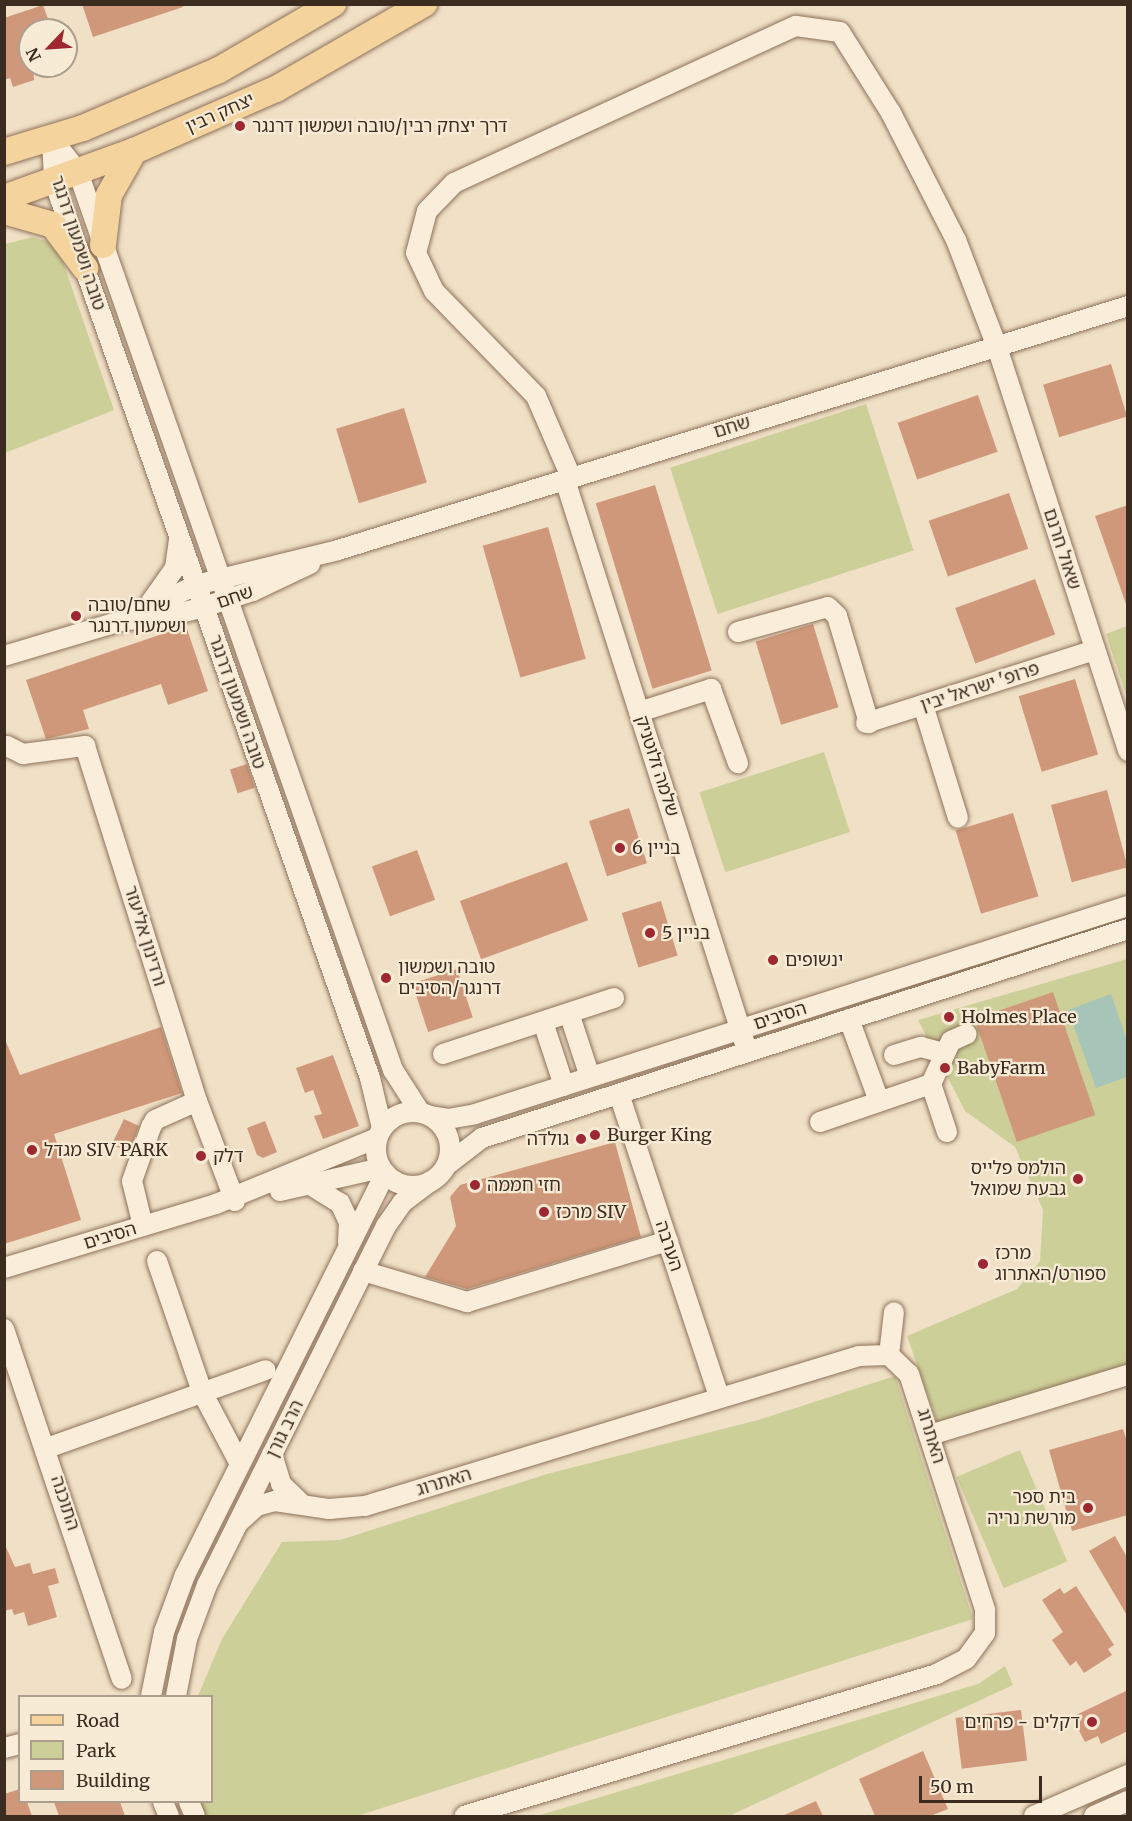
<!DOCTYPE html>
<meta charset="utf-8">
<style>
body{margin:0}
#map{position:relative;width:1132px;height:1821px;overflow:hidden;background:#f0e0c6;font-family:Merriweather,"Noto Sans Hebrew",serif}
div>[style]{position:absolute}
[style*='--x']{left:calc(var(--x)*1px);top:calc(var(--y)*1px);width:calc(var(--w)*1px);rotate:calc(var(--a)*1deg)}
.green>*{inset:0;background:#cdcf99;transform-origin:0 0}
.water>*{inset:0;background:#a7c4b9}
.building>*{inset:0;background:#d0987a;transform-origin:0 0}
.roads{filter:drop-shadow(0 0 2px #8d715a) drop-shadow(0 0 2px #8d715a)}
.minor>*{height:20px;margin:-10px;padding:0 10px;transform-origin:10px;border-radius:10px;background:#faeeda}
.minor>.ring{margin:-10px;padding:0;box-sizing:content-box;background:none;border:20px solid #faeeda;border-radius:50%}
.major>*{height:26px;margin:-13px;padding:0 13px;transform-origin:13px;border-radius:13px;background:#f4d39d}
.dots>*{width:16px;height:16px;translate:-50% -50%;box-sizing:border-box;border:3px solid #f7ebd6;border-radius:50%}
span{translate:-50% -50%;white-space:nowrap;text-align:center;line-height:1.15;-webkit-text-stroke:4.5px #f7ebd6;paint-order:stroke}
.street-label{font-size:18px;color:#3c2b1f}
.poi-label{font-size:18px;color:#3c2b1f}
.left{translate:0 -50%;text-align:left}
.right{translate:-100% -50%;text-align:right}
.frame{position:absolute;inset:0;border:6px solid #3c2b1f;pointer-events:none}
.legend{position:absolute;left:18px;top:1695px;width:195px;height:108px;box-sizing:border-box;background:#f7ebd6;border:2px solid #ac9e8d;margin:0;padding:8px 10px;list-style:none;font-size:18px;color:#3c2b1f}
.legend li{display:flex;align-items:center;gap:12px;height:30px}
.legend b{width:30px;border:2px solid #ac9e8d}
.north{position:absolute;left:18px;top:18px;width:60px;height:60px;box-sizing:border-box;background:#f7ebd6;border:2px solid #ac9e8d;border-radius:50%;rotate:245deg;font-size:16px;font-weight:700;line-height:24px;text-align:center;color:#3c2b1f}
.north::after{content:'';display:block;margin:auto;width:21px;height:27px;background:#9e2831;clip-path:polygon(50% 0,100% 100%,50% 72%,0 100%)}
.scale{position:absolute;left:919px;top:1776px;width:123px;height:27px;box-sizing:border-box;border:3px solid #3c2b1f;border-top:0;padding-left:8px;font-size:18px;line-height:21px;white-space:nowrap;color:#3c2b1f;-webkit-text-stroke:4px #f7ebd6;paint-order:stroke}
</style>
<div id="map">
<div class="green">
<i style="clip-path:polygon(33px 237px,49px 242px,63px 262px,114px 410px,5px 453px,5px 244px)"></i>
<i style="left:866px;top:404px;width:154px;height:206px;rotate:72deg"></i>
<i style="clip-path:polygon(1127px 626px,1128px 626px,1127px 698px,1106px 634px)"></i>
<i style="left:824px;top:752px;width:84px;height:131px;rotate:72deg"></i>
<i style="clip-path:polygon(1127px 959px,1127px 1383px,938px 1424px,907px 1336px,1017px 1289px,1040px 1261px,1043px 1210px,1015px 1147px,965px 1111px,918px 1020px)"></i>
<i style="clip-path:polygon(895px 1376px,973px 1619px,357px 1816px,202px 1816px,199px 1802px,212px 1802px,212px 1696px,198px 1696px,222px 1639px,282px 1542px,340px 1540px,547px 1474px,758px 1420px)"></i>
<i style="left:1020px;top:1450px;width:121px;height:69px;rotate:67deg"></i>
<i style="clip-path:polygon(1005px 1666px,1013px 1685px,729px 1816px,537px 1816px,978px 1684px)"></i>
</div>
<div class="water">
<i style="clip-path:polygon(1111px 994px,1127px 1041px,1127px 1077px,1096px 1088px,1068px 1010px)"></i>
</div>
<div class="building">
<i style="clip-path:polygon(82px 4px,182px 4px,183px 7px,93px 37px)"></i>
<i style="clip-path:polygon(43px 5px,52px 30px,30px 30px,34px 80px,13px 87px,10px 78px,4px 80px,4px 18px)"></i>
<i style="left:1111px;top:364px;width:55px;height:71px;rotate:73deg"></i>
<i style="left:978px;top:395px;width:60px;height:85px;rotate:71deg"></i>
<i style="left:404px;top:408px;width:78px;height:71px;rotate:73deg"></i>
<i style="left:655px;top:485px;width:194px;height:62px;rotate:73deg"></i>
<i style="left:1009px;top:493px;width:59px;height:85px;rotate:71deg"></i>
<i style="clip-path:polygon(1128px 505px,1128px 603px,1126px 604px,1095px 516px)"></i>
<i style="left:548px;top:527px;width:137px;height:68px;rotate:74deg"></i>
<i style="left:1035px;top:579px;width:59px;height:85px;rotate:70deg"></i>
<i style="left:813px;top:624px;width:87px;height:60px;rotate:73deg"></i>
<i style="clip-path:polygon(186px 626px,208px 691px,168px 705px,161px 684px,83px 710px,89px 729px,46px 739px,26px 680px)"></i>
<i style="left:1075px;top:679px;width:79px;height:59px;rotate:73deg"></i>
<i style="left:247px;top:764px;width:25px;height:18px;rotate:72deg"></i>
<i style="left:1107px;top:790px;width:80px;height:58px;rotate:75deg"></i>
<i style="left:629px;top:808px;width:58px;height:42px;rotate:72deg"></i>
<i style="left:1013px;top:813px;width:87px;height:60px;rotate:73deg"></i>
<i style="left:417px;top:850px;width:53px;height:48px;rotate:70deg"></i>
<i style="left:567px;top:862px;width:62px;height:114px;rotate:70deg"></i>
<i style="left:661px;top:901px;width:57px;height:41px;rotate:73deg"></i>
<i style="left:457px;top:969px;width:51px;height:47px;rotate:72deg"></i>
<i style="left:1053px;top:992px;width:130px;height:83px;rotate:71deg"></i>
<i style="clip-path:polygon(161px 1027px,182px 1093px,54px 1134px,81px 1220px,4px 1244px,4px 1037px,20px 1075px)"></i>
<i style="clip-path:polygon(333px 1055px,359px 1126px,323px 1139px,314px 1116px,322px 1114px,313px 1090px,305px 1093px,296px 1068px)"></i>
<i style="clip-path:polygon(124px 1119px,139px 1126px,129px 1153px,112px 1144px)"></i>
<i style="clip-path:polygon(265px 1121px,277px 1152px,263px 1158px,257px 1155px,247px 1128px)"></i>
<i style="clip-path:polygon(615px 1142px,641px 1237px,467px 1289px,425px 1277px,456px 1226px,450px 1197px,460px 1185px)"></i>
<i style="clip-path:polygon(1123px 1429px,1128px 1445px,1128px 1515px,1072px 1531px,1049px 1450px)"></i>
<i style="clip-path:polygon(1115px 1536px,1128px 1559px,1128px 1617px,1089px 1551px)"></i>
<i style="clip-path:polygon(4px 1543px,15px 1567px,30px 1563px,33px 1574px,55px 1568px,59px 1583px,48px 1586px,57px 1617px,28px 1626px,24px 1612px,14px 1615px,12px 1609px,4px 1611px)"></i>
<i style="clip-path:polygon(1076px 1586px,1114px 1645px,1108px 1649px,1112px 1655px,1084px 1673px,1076px 1661px,1070px 1666px,1052px 1640px,1063px 1632px,1042px 1600px,1060px 1588px,1064px 1594px)"></i>
<i style="clip-path:polygon(1128px 1690px,1128px 1731px,1101px 1744px,1098px 1736px,1085px 1742px,1072px 1717px)"></i>
<i style="left:1021px;top:1710px;width:51px;height:66px;rotate:83deg"></i>
<i style="clip-path:polygon(923px 1751px,948px 1809px,930px 1816px,875px 1816px,859px 1779px)"></i>
<i style="clip-path:polygon(20px 1789px,20px 1802px,27px 1802px,32px 1816px,4px 1816px,4px 1794px)"></i>
<i style="clip-path:polygon(816px 1801px,823px 1816px,782px 1816px)"></i>
<i style="clip-path:polygon(54px 1802px,120px 1802px,125px 1816px,59px 1816px)"></i>
</div>
<div class="roads">
<div class="minor">
<i style="--x:52;--y:139;--w:41;--a:87.2"></i>
<i style="--x:54;--y:180;--w:22;--a:72"></i>
<i style="--x:61;--y:201;--w:930;--a:70.59"></i>
<i style="--x:370;--y:1078;--w:51;--a:76.5"></i>
<i style="--x:52;--y:139;--w:42;--a:51.8"></i>
<i style="--x:78;--y:172;--w:952;--a:70.67"></i>
<i style="--x:393;--y:1070;--w:50;--a:57.3"></i>
<i style="--x:571;--y:477;--w:88;--a:-113.4"></i>
<i style="--x:536;--y:396;--w:146;--a:-134.2"></i>
<i style="--x:434;--y:291;--w:42;--a:-115.3"></i>
<i style="--x:416;--y:253;--w:43;--a:-75.3"></i>
<i style="--x:427;--y:211;--w:39;--a:-46"></i>
<i style="--x:454;--y:183;--w:376;--a:-24.7"></i>
<i style="--x:796;--y:26;--w:44;--a:7.8"></i>
<i style="--x:840;--y:32;--w:96;--a:57.8"></i>
<i style="--x:891;--y:113;--w:143;--a:62.9"></i>
<i style="--x:956;--y:240;--w:115;--a:69"></i>
<i style="--x:997;--y:347;--w:425;--a:72"></i>
<i style="--x:565;--y:480;--w:589;--a:72.3"></i>
<i style="--x:151;--y:602;--w:42;--a:-54.8"></i>
<i style="--x:175;--y:568;--w:28;--a:-82"></i>
<i style="--x:124;--y:620;--w:80;--a:-25.9"></i>
<i style="--x:196;--y:585;--w:146;--a:-13.8"></i>
<i style="--x:338;--y:550;--w:827;--a:-17.16"></i>
<i style="--x:738;--y:632;--w:93;--a:-15.5"></i>
<i style="--x:828;--y:607;--w:13;--a:45"></i>
<i style="--x:837;--y:616;--w:112;--a:73.3"></i>
<i style="--x:4;--y:656;--w:125;--a:-16.7"></i>
<i style="--x:124;--y:620;--w:37;--a:-3"></i>
<i style="--x:161;--y:618;--w:44;--a:-14.3"></i>
<i style="--x:204;--y:607;--w:52;--a:-18.1"></i>
<i style="--x:253;--y:591;--w:63;--a:-25.3"></i>
<i style="--x:923;--y:705;--w:118;--a:72.8"></i>
<i style="--x:639;--y:712;--w:76;--a:-17.7"></i>
<i style="--x:711;--y:689;--w:79;--a:70"></i>
<i style="--x:866;--y:723;--w:240;--a:-17.7"></i>
<i style="--x:7;--y:746;--w:18;--a:27"></i>
<i style="--x:23;--y:754;--w:63;--a:-7.4"></i>
<i style="--x:85;--y:746;--w:372;--a:72.5"></i>
<i style="--x:197;--y:1101;--w:107;--a:69.2"></i>
<i style="--x:569;--y:1013;--w:67;--a:71.8"></i>
<i style="--x:849;--y:1019;--w:87;--a:69.9"></i>
<i style="--x:543;--y:1022;--w:67;--a:71.8"></i>
<i style="--x:443;--y:1054;--w:180;--a:-18.1"></i>
<i style="--x:894;--y:1055;--w:28;--a:-17"></i>
<i style="--x:921;--y:1047;--w:24;--a:15"></i>
<i style="--x:619;--y:1094;--w:319;--a:71.7"></i>
<i class="ring" style="left:376px;top:1112px;width:54px;height:54px"></i>
<i style="--x:431;--y:1116;--w:17;--a:10"></i>
<i style="--x:448;--y:1119;--w:27;--a:-10"></i>
<i style="--x:475;--y:1114;--w:685;--a:-17.67"></i>
<i style="--x:820;--y:1122;--w:117;--a:-18.9"></i>
<i style="--x:947;--y:1132;--w:51;--a:-108.4"></i>
<i style="--x:931;--y:1084;--w:47;--a:-65.1"></i>
<i style="--x:951;--y:1041;--w:17;--a:-24"></i>
<i style="--x:448;--y:1164;--w:43;--a:-37.4"></i>
<i style="--x:482;--y:1138;--w:679;--a:-17.93"></i>
<i style="--x:309;--y:1184;--w:36;--a:32"></i>
<i style="--x:340;--y:1203;--w:21;--a:65"></i>
<i style="--x:349;--y:1222;--w:20;--a:93"></i>
<i style="--x:280;--y:1191;--w:104;--a:-12.8"></i>
<i style="--x:143;--y:1226;--w:46;--a:-103.7"></i>
<i style="--x:132;--y:1181;--w:57;--a:-70.6"></i>
<i style="--x:151;--y:1127;--w:8;--a:-60"></i>
<i style="--x:155;--y:1120;--w:46;--a:-24.3"></i>
<i style="--x:157;--y:1261;--w:139;--a:71"></i>
<i style="--x:202;--y:1392;--w:81;--a:62.2"></i>
<i style="--x:4;--y:1268;--w:221;--a:-16.8"></i>
<i style="--x:216;--y:1204;--w:174;--a:-22.3"></i>
<i style="--x:363;--y:1271;--w:109;--a:16.6"></i>
<i style="--x:467;--y:1302;--w:210;--a:-16.9"></i>
<i style="--x:4;--y:1329;--w:369;--a:71.4"></i>
<i style="--x:889;--y:1355;--w:43;--a:-83.4"></i>
<i style="--x:930;--y:1435;--w:207;--a:-16.9"></i>
<i style="--x:47;--y:1448;--w:232;--a:-19.6"></i>
<i style="--x:272;--y:1454;--w:31;--a:73"></i>
<i style="--x:281;--y:1484;--w:28;--a:44"></i>
<i style="--x:239;--y:1522;--w:24;--a:-42"></i>
<i style="--x:257;--y:1506;--w:19;--a:-16"></i>
<i style="--x:275;--y:1501;--w:55;--a:8.4"></i>
<i style="--x:329;--y:1509;--w:36;--a:-5"></i>
<i style="--x:365;--y:1506;--w:516;--a:-16.89"></i>
<i style="--x:859;--y:1356;--w:30;--a:-2"></i>
<i style="--x:889;--y:1355;--w:28;--a:44"></i>
<i style="--x:909;--y:1374;--w:248;--a:72.1"></i>
<i style="--x:985;--y:1610;--w:23;--a:90"></i>
<i style="--x:985;--y:1633;--w:32;--a:126"></i>
<i style="--x:966;--y:1659;--w:33;--a:153"></i>
<i style="--x:937;--y:1674;--w:493;--a:163.3"></i>
<i style="--x:151;--y:1696;--w:65;--a:-78.5"></i>
<i style="--x:164;--y:1632;--w:61;--a:-69.8"></i>
<i style="--x:185;--y:1575;--w:449;--a:-63.5"></i>
<i style="--x:176;--y:1696;--w:58;--a:-79.1"></i>
<i style="--x:187;--y:1639;--w:58;--a:-69.7"></i>
<i style="--x:207;--y:1585;--w:401;--a:-63.5"></i>
<i style="--x:386;--y:1226;--w:29;--a:-55"></i>
<i style="--x:403;--y:1202;--w:34;--a:-37"></i>
<i style="--x:4;--y:1748;--w:16;--a:-14"></i>
<i style="--x:163;--y:1802;--w:15;--a:67"></i>
<i style="--x:189;--y:1802;--w:15;--a:67"></i>
<i style="--x:1034;--y:1816;--w:103;--a:-23.6"></i>
<i style="--x:1094;--y:1816;--w:37;--a:-24"></i>
</div>
<div class="major">
<i style="--x:4;--y:152;--w:83;--a:-16.9"></i>
<i style="--x:83;--y:128;--w:148;--a:-23.1"></i>
<i style="--x:219;--y:70;--w:132;--a:-30.1"></i>
<i style="--x:4;--y:198;--w:138;--a:-19.9"></i>
<i style="--x:134;--y:151;--w:155;--a:-23.6"></i>
<i style="--x:276;--y:89;--w:171;--a:-29.9"></i>
<i style="--x:4;--y:211;--w:51;--a:15.9"></i>
<i style="--x:53;--y:225;--w:54;--a:53.3"></i>
<i style="--x:103;--y:245;--w:50;--a:-83.2"></i>
<i style="--x:109;--y:195;--w:51;--a:-60.4"></i>
</div>
</div>
<div class="dots">
<i style="left:240px;top:126px;background:#9e2831"></i>
<i style="left:76px;top:616px;background:#9e2831"></i>
<i style="left:620px;top:848px;background:#9e2831"></i>
<i style="left:650px;top:933px;background:#9e2831"></i>
<i style="left:773px;top:960px;background:#9e2831"></i>
<i style="left:386px;top:978px;background:#9e2831"></i>
<i style="left:949px;top:1017px;background:#9e2831"></i>
<i style="left:945px;top:1068px;background:#9e2831"></i>
<i style="left:595px;top:1135px;background:#9e2831"></i>
<i style="left:581px;top:1139px;background:#9e2831"></i>
<i style="left:32px;top:1150px;background:#9e2831"></i>
<i style="left:201px;top:1156px;background:#9e2831"></i>
<i style="left:1078px;top:1179px;background:#9e2831"></i>
<i style="left:475px;top:1185px;background:#9e2831"></i>
<i style="left:544px;top:1212px;background:#9e2831"></i>
<i style="left:983px;top:1264px;background:#9e2831"></i>
<i style="left:1088px;top:1508px;background:#9e2831"></i>
<i style="left:1092px;top:1722px;background:#9e2831"></i>
</div>
<div class="street-label">
<span style="left:220px;top:113px;rotate:-24deg">יצחק רבין</span>
<span style="left:78px;top:243px;rotate:72deg">טובה ושמעון דרנגר</span>
<span style="left:732px;top:427px;rotate:-17deg">שחם</span>
<span style="left:1062px;top:549px;rotate:72deg">שאול חרנם</span>
<span style="left:235px;top:597px;rotate:-19deg">שחם</span>
<span style="left:980px;top:687px;rotate:-18deg">פרופ' ישראל יבין</span>
<span style="left:237px;top:702px;rotate:71deg">טובה ושמעון דרנגר</span>
<span style="left:657px;top:766px;rotate:72deg">שלמה זלוטניק</span>
<span style="left:145px;top:936px;rotate:73deg">ורדינון אליעזר</span>
<span style="left:780px;top:1016px;rotate:-18deg">הסיבים</span>
<span style="left:110px;top:1236px;rotate:-17deg">הסיבים</span>
<span style="left:669px;top:1246px;rotate:72deg">הערבה</span>
<span style="left:285px;top:1429px;rotate:-64deg">הרב גורן</span>
<span style="left:931px;top:1436px;rotate:73deg">האתרוג</span>
<span style="left:444px;top:1482px;rotate:-17deg">האתרוג</span>
<span style="left:65px;top:1503px;rotate:72deg">התוכנה</span>
</div>
<div class="poi-label">
<span class="left" style="left:252px;top:126px">דרך יצחק רבין/טובה ושמשון דרנגר</span>
<span class="left" style="left:88px;top:616px">שחם/טובה<br>ושמעון דרנגר</span>
<span class="left" style="left:632px;top:848px">בניין 6</span>
<span class="left" style="left:662px;top:933px">בניין 5</span>
<span class="left" style="left:785px;top:960px">ינשופים</span>
<span class="left" style="left:398px;top:978px">טובה ושמשון<br>דרנגר/הסיבים</span>
<span class="left" style="left:961px;top:1017px">Holmes Place</span>
<span class="left" style="left:957px;top:1068px">BabyFarm</span>
<span class="left" style="left:607px;top:1135px">Burger King</span>
<span class="right" style="left:569px;top:1139px">גולדה</span>
<span class="left" style="left:44px;top:1150px">מגדל SIV PARK</span>
<span class="left" style="left:213px;top:1156px">דלק</span>
<span class="right" style="left:1066px;top:1179px">הולמס פלייס<br>גבעת שמואל</span>
<span class="left" style="left:487px;top:1185px">חזי חממה</span>
<span class="left" style="left:556px;top:1212px">מרכז SIV</span>
<span class="left" style="left:995px;top:1264px">מרכז<br>ספורט/האתרוג</span>
<span class="right" style="left:1076px;top:1508px">בית ספר<br>מורשת נריה</span>
<span class="right" style="left:1080px;top:1722px">דקלים - פרחים</span>
</div>
<div class="frame"></div>
<ul class="legend">
<li><b style="height:8px;background:#f4d39d"></b>Road</li>
<li><b style="height:16px;background:#cdcf99"></b>Park</li>
<li><b style="height:16px;background:#d0987a"></b>Building</li>
</ul>
<div class="north">N</div>
<div class="scale">50 m</div>
</div>
